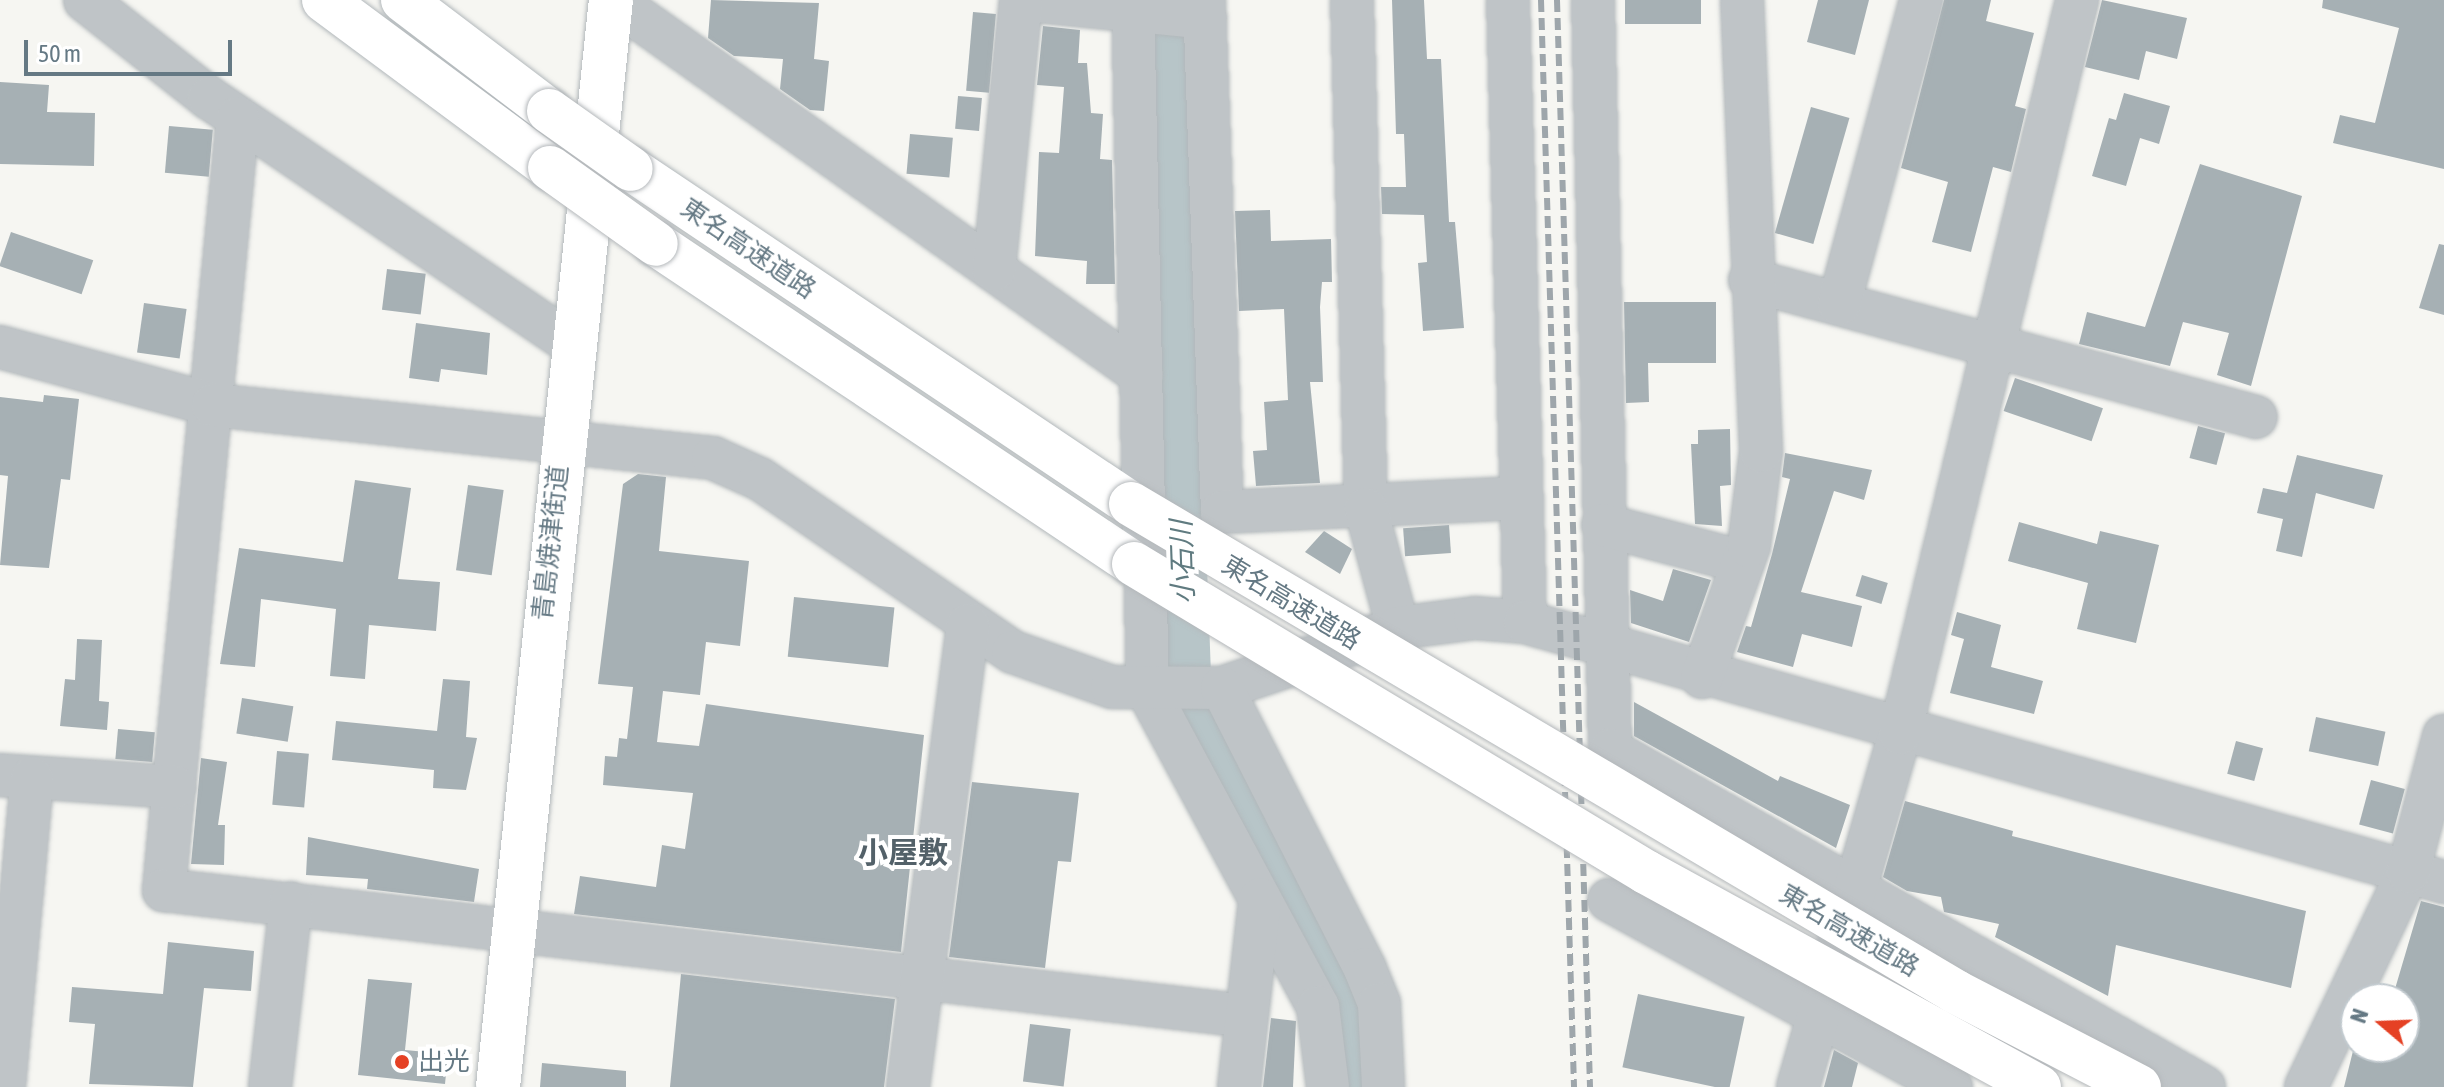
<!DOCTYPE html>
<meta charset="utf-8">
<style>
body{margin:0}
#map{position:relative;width:2444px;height:1087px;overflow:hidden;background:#f6f6f2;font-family:"Asap Condensed","Noto Sans JP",sans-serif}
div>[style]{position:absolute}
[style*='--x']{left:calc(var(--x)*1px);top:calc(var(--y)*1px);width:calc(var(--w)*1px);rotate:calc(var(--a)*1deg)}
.river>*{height:50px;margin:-25px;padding:0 25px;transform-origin:25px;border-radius:25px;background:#b7c5c8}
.building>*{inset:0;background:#a6b0b4;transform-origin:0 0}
.roads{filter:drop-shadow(0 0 2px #b2b8bb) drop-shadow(0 0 2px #b2b8bb)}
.minor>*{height:42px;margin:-21px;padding:0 21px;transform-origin:21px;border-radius:21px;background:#bfc4c7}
.major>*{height:44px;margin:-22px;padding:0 22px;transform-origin:22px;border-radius:22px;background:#fff}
.highway>*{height:44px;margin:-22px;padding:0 22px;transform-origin:22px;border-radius:22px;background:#fff}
.rail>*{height:6px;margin-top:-3px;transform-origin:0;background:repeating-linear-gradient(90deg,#9ea6ab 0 12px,transparent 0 18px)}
.bridges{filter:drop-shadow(0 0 2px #b4b8bb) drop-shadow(0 0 2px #b4b8bb)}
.highway-bridge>*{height:44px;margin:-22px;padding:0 22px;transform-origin:22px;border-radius:22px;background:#fff}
.dots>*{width:22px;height:22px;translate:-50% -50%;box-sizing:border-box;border:4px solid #fff;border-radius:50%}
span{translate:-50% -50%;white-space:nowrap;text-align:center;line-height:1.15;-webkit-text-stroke:8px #fff;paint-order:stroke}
.street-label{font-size:26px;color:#657984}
.poi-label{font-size:26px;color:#657984}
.left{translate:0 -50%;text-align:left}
.water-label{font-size:28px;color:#607b80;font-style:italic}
.quarter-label{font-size:30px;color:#536169;font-weight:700}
.north{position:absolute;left:2340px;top:983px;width:80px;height:80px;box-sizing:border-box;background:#fff;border:2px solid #c1c9ce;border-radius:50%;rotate:289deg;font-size:22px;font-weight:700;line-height:32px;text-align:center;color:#657984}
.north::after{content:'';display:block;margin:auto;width:28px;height:36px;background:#e54124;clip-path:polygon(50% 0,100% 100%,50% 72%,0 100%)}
.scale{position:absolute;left:24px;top:40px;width:208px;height:36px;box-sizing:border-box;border:4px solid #657984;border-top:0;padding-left:10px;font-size:24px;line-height:28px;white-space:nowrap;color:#657984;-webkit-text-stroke:6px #fff;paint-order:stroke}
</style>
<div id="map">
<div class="river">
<i style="--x:1161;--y:0;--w:704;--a:87.88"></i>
<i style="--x:1187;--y:704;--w:323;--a:62.7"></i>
<i style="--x:1335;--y:991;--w:52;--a:75.4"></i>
<i style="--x:1348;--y:1041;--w:46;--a:88.8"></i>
</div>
<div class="building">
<i style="clip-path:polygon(711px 0,819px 3px,814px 59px,829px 61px,824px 111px,810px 110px,780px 89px,783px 59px,734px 56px,708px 38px)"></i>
<i style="clip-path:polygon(1392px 0,1424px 0,1427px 59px,1441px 59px,1449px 222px,1455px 222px,1464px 328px,1423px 331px,1418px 263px,1427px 262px,1424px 215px,1382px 214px,1381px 187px,1406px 187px,1404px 134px,1396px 134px)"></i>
<i style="left:1625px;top:0;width:76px;height:24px"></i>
<i style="clip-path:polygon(1818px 0,1869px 0,1855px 55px,1807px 42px)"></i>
<i style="clip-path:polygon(1944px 0,1991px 0,1986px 21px,2034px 33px,2015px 106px,2026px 109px,2011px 172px,1993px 167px,1971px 252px,1932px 242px,1948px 182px,1901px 168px)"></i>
<i style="clip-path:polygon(2102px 0,2187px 18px,2177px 59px,2146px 51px,2139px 80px,2085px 67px)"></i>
<i style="clip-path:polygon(2323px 0,2444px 0,2444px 169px,2333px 143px,2340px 115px,2375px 123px,2399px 28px,2322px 8px)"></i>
<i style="left:973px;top:12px;width:23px;height:79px;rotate:5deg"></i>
<i style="clip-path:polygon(1043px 26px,1080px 30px,1078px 63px,1087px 63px,1091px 113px,1103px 114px,1100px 159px,1112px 160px,1115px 284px,1086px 284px,1087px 261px,1035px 256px,1039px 152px,1059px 153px,1064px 87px,1037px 85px)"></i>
<i style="clip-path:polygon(0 82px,49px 85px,47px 112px,95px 113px,94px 166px,0 164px)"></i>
<i style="clip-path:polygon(2124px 93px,2170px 106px,2159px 144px,2140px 138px,2126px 186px,2092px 176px,2109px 118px,2116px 120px)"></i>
<i style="left:958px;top:96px;width:24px;height:33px;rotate:5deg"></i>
<i style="left:1811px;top:107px;width:40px;height:131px;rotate:16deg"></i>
<i style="left:169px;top:126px;width:44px;height:47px;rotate:5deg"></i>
<i style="left:910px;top:134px;width:43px;height:40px;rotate:5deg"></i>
<i style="clip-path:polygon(2200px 164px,2302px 196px,2251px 386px,2217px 375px,2229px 333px,2183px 322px,2170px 366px,2079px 344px,2087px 312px,2145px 327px)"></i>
<i style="clip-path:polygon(1270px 210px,1271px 241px,1331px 239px,1332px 282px,1322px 282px,1320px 307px,1323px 382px,1310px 382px,1320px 483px,1256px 486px,1253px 451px,1267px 450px,1264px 402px,1288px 400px,1284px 309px,1239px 311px,1235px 211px)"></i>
<i style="left:11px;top:232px;width:87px;height:36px;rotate:19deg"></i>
<i style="clip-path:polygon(2439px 244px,2444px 245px,2444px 315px,2419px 308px)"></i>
<i style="left:387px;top:269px;width:39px;height:41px;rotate:7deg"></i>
<i style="clip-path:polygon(1624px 302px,1716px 302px,1716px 363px,1648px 363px,1649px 402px,1626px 403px)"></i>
<i style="left:144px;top:303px;width:43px;height:50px;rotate:8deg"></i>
<i style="clip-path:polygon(416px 323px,490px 333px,487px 375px,441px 369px,439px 382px,409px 378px)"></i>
<i style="left:2015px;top:378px;width:93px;height:35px;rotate:19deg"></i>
<i style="clip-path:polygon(44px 395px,79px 399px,70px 480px,61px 479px,49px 568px,0 565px,8px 476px,0 475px,0 397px,43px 402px)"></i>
<i style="left:2198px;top:426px;width:28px;height:33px;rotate:15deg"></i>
<i style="clip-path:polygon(1730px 429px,1731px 485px,1720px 486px,1722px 526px,1695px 524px,1691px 444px,1698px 444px,1698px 430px)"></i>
<i style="clip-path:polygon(1785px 453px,1872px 470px,1864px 500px,1834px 491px,1801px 592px,1862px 606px,1852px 647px,1802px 634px,1793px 667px,1737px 652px,1746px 626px,1751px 627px,1772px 554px,1790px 479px,1782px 477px)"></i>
<i style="clip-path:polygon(2297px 455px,2383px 475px,2374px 509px,2316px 493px,2302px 557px,2276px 551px,2283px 519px,2257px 513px,2263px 488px,2287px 493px)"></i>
<i style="clip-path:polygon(638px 474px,666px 477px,659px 551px,749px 561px,740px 646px,706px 642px,700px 695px,663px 691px,657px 742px,699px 746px,706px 704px,924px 735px,901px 952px,574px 914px,580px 876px,656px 887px,662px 845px,685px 849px,693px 793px,603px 785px,605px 756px,617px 757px,619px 738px,627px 739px,633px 687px,598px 684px,623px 484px)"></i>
<i style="clip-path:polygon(355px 480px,411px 488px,398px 579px,440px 582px,436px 631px,369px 625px,365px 679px,330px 676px,336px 609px,261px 599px,255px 667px,220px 664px,239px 548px,343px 562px)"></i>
<i style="left:468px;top:485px;width:36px;height:86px;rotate:8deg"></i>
<i style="clip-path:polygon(2019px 522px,2097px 544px,2100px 531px,2159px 545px,2136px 643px,2077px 629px,2088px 583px,2008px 561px)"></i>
<i style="left:1449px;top:525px;width:28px;height:46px;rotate:86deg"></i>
<i style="clip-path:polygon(1324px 531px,1352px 549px,1340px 574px,1305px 552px)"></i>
<i style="clip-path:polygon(1673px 569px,1711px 580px,1689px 642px,1631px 623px,1630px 590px,1663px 601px)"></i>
<i style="left:1862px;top:575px;width:27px;height:22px;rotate:17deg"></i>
<i style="left:794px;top:597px;width:101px;height:60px;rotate:6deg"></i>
<i style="clip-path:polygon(1957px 612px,2001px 625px,1991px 667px,2043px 681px,2034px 714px,1950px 693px,1964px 639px,1951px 635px)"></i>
<i style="clip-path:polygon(77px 639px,102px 640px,99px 701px,109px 702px,107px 730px,60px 726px,65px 679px,75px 680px)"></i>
<i style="clip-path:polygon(443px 679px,470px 681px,466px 737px,477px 738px,466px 790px,433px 788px,434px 770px,332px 760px,336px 721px,437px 731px)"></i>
<i style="left:242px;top:698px;width:52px;height:36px;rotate:9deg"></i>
<i style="clip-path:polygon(1634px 702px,1778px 781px,1780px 776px,1850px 805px,1836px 848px,1634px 736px)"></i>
<i style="left:2316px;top:717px;width:71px;height:35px;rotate:12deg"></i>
<i style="left:118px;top:729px;width:37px;height:30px;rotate:5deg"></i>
<i style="left:2236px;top:741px;width:28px;height:34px;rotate:15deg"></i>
<i style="left:277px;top:751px;width:32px;height:54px;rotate:5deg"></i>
<i style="clip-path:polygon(201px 758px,227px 762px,218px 825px,225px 825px,224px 865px,191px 864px)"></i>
<i style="left:2371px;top:780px;width:35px;height:46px;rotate:15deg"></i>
<i style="clip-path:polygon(972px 782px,1079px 793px,1071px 862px,1058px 861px,1045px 968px,949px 957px)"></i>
<i style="clip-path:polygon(1905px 801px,2013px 831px,2012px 836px,2306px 911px,2291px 988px,2116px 945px,2108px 996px,1995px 937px,1999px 924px,1944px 912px,1941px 897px,1907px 891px,1883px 877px)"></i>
<i style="clip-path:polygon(308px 837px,479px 869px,474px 902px,367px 889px,368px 879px,306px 875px)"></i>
<i style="clip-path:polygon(2421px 901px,2444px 907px,2444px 1087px,2344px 1087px,2354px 1047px,2404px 1047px,2404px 999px,2392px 999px)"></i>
<i style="clip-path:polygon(168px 942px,254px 951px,251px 991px,204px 988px,193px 1087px,89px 1084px,95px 1024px,69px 1022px,72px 987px,163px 994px)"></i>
<i style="clip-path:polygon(681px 974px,895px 999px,884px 1087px,670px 1087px)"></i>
<i style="clip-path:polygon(368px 979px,412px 983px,405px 1050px,448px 1054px,445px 1084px,358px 1075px)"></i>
<i style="left:1638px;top:994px;width:109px;height:75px;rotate:12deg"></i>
<i style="clip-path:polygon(1271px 1018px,1296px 1021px,1293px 1087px,1263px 1087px)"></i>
<i style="left:1030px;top:1024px;width:41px;height:58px;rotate:7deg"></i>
<i style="clip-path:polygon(1834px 1050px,1858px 1063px,1852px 1087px,1824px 1087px)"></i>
<i style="clip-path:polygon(542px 1063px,626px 1071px,626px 1087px,540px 1087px)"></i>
</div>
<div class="roads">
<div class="minor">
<i style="--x:85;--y:0;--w:158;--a:38.3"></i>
<i style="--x:209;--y:98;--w:439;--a:34.1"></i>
<i style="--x:613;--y:0;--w:648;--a:35.33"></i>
<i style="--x:1026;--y:0;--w:180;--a:5.7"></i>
<i style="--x:1133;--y:0;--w:691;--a:88.76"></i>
<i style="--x:1148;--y:691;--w:359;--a:61.7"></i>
<i style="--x:1318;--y:1007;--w:81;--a:82.9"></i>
<i style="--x:1204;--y:0;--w:512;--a:87.99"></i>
<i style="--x:1222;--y:512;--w:299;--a:-2.7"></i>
<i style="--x:1352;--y:0;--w:509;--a:88.42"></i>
<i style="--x:1366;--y:509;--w:123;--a:74.9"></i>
<i style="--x:1508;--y:0;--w:622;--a:88.43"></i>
<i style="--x:1593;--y:0;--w:750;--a:88.7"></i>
<i style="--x:1610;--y:750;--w:683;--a:29.57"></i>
<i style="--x:238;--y:118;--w:776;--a:95.48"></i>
<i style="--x:164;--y:890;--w:1090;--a:6.64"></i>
<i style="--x:994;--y:270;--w:271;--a:-84.3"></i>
<i style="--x:1750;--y:280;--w:524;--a:15.15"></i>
<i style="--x:1839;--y:304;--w:315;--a:-74.9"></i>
<i style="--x:0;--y:347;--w:221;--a:15.2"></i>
<i style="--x:213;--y:405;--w:503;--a:6.05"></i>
<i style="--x:713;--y:458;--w:51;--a:24.1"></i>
<i style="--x:760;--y:479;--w:306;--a:34.4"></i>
<i style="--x:1013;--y:652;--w:105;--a:19.5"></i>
<i style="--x:1112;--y:687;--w:110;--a:0.5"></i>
<i style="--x:1222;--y:688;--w:186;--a:-18.8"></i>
<i style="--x:1398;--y:628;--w:78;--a:-7.4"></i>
<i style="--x:1475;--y:618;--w:50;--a:4.6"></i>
<i style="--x:1525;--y:622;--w:955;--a:15.8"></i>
<i style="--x:1603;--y:525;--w:145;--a:14.8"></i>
<i style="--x:1702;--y:677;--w:139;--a:-70.3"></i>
<i style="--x:1749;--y:546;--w:96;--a:-82.8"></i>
<i style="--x:1761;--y:451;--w:451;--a:-92.4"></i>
<i style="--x:1222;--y:688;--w:315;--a:63"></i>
<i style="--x:1365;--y:969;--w:38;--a:68"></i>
<i style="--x:1379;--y:1004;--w:83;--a:87.2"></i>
<i style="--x:0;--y:775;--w:175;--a:3.9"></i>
<i style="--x:1609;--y:900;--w:390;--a:28.7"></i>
<i style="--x:4;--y:1087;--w:310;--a:-84.8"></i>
<i style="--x:270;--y:1087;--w:185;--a:-83.5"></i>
<i style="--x:908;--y:1087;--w:466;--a:-82.6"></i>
<i style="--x:1239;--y:1087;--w:189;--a:-83.6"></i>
<i style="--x:1798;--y:1087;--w:368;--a:-73.9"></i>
<i style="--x:1900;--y:733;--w:754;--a:-76.42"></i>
<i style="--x:2306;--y:1087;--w:238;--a:-64.6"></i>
<i style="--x:2408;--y:872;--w:141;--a:-75.2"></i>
</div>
<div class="major">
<i style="--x:498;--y:1087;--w:1093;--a:-84.07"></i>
</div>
<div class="highway">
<i style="--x:324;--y:0;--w:282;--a:36.6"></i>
<i style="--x:403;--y:0;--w:183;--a:37.2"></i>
<i style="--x:631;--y:169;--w:602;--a:33.82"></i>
<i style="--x:656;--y:244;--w:575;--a:33.8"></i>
</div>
</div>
<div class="rail">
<i style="--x:1541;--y:0;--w:1088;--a:88.26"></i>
<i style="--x:1557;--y:0;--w:1088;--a:88.26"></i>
</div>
<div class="bridges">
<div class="highway-bridge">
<i style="--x:549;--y:111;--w:100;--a:35.3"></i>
<i style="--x:550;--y:168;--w:130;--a:35.6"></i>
<i style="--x:1131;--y:504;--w:959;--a:30.6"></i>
<i style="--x:1956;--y:992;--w:206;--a:27.4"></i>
<i style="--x:1134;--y:564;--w:598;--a:31.03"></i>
<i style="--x:1646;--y:872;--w:448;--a:28.7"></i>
</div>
</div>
<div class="dots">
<i style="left:402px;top:1062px;background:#e54124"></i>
</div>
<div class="street-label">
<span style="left:748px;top:249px;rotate:34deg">東名高速道路</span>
<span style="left:551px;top:543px;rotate:-84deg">青島焼津街道</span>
<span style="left:1291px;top:603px;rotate:31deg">東名高速道路</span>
<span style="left:1849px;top:931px;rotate:30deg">東名高速道路</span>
</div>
<div class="poi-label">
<span class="left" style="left:418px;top:1062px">出光</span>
</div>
<div class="water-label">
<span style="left:1182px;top:562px;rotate:-92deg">小石川</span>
</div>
<div class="quarter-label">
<span style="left:903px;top:852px">小屋敷</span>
</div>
<div class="north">N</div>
<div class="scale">50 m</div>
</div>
